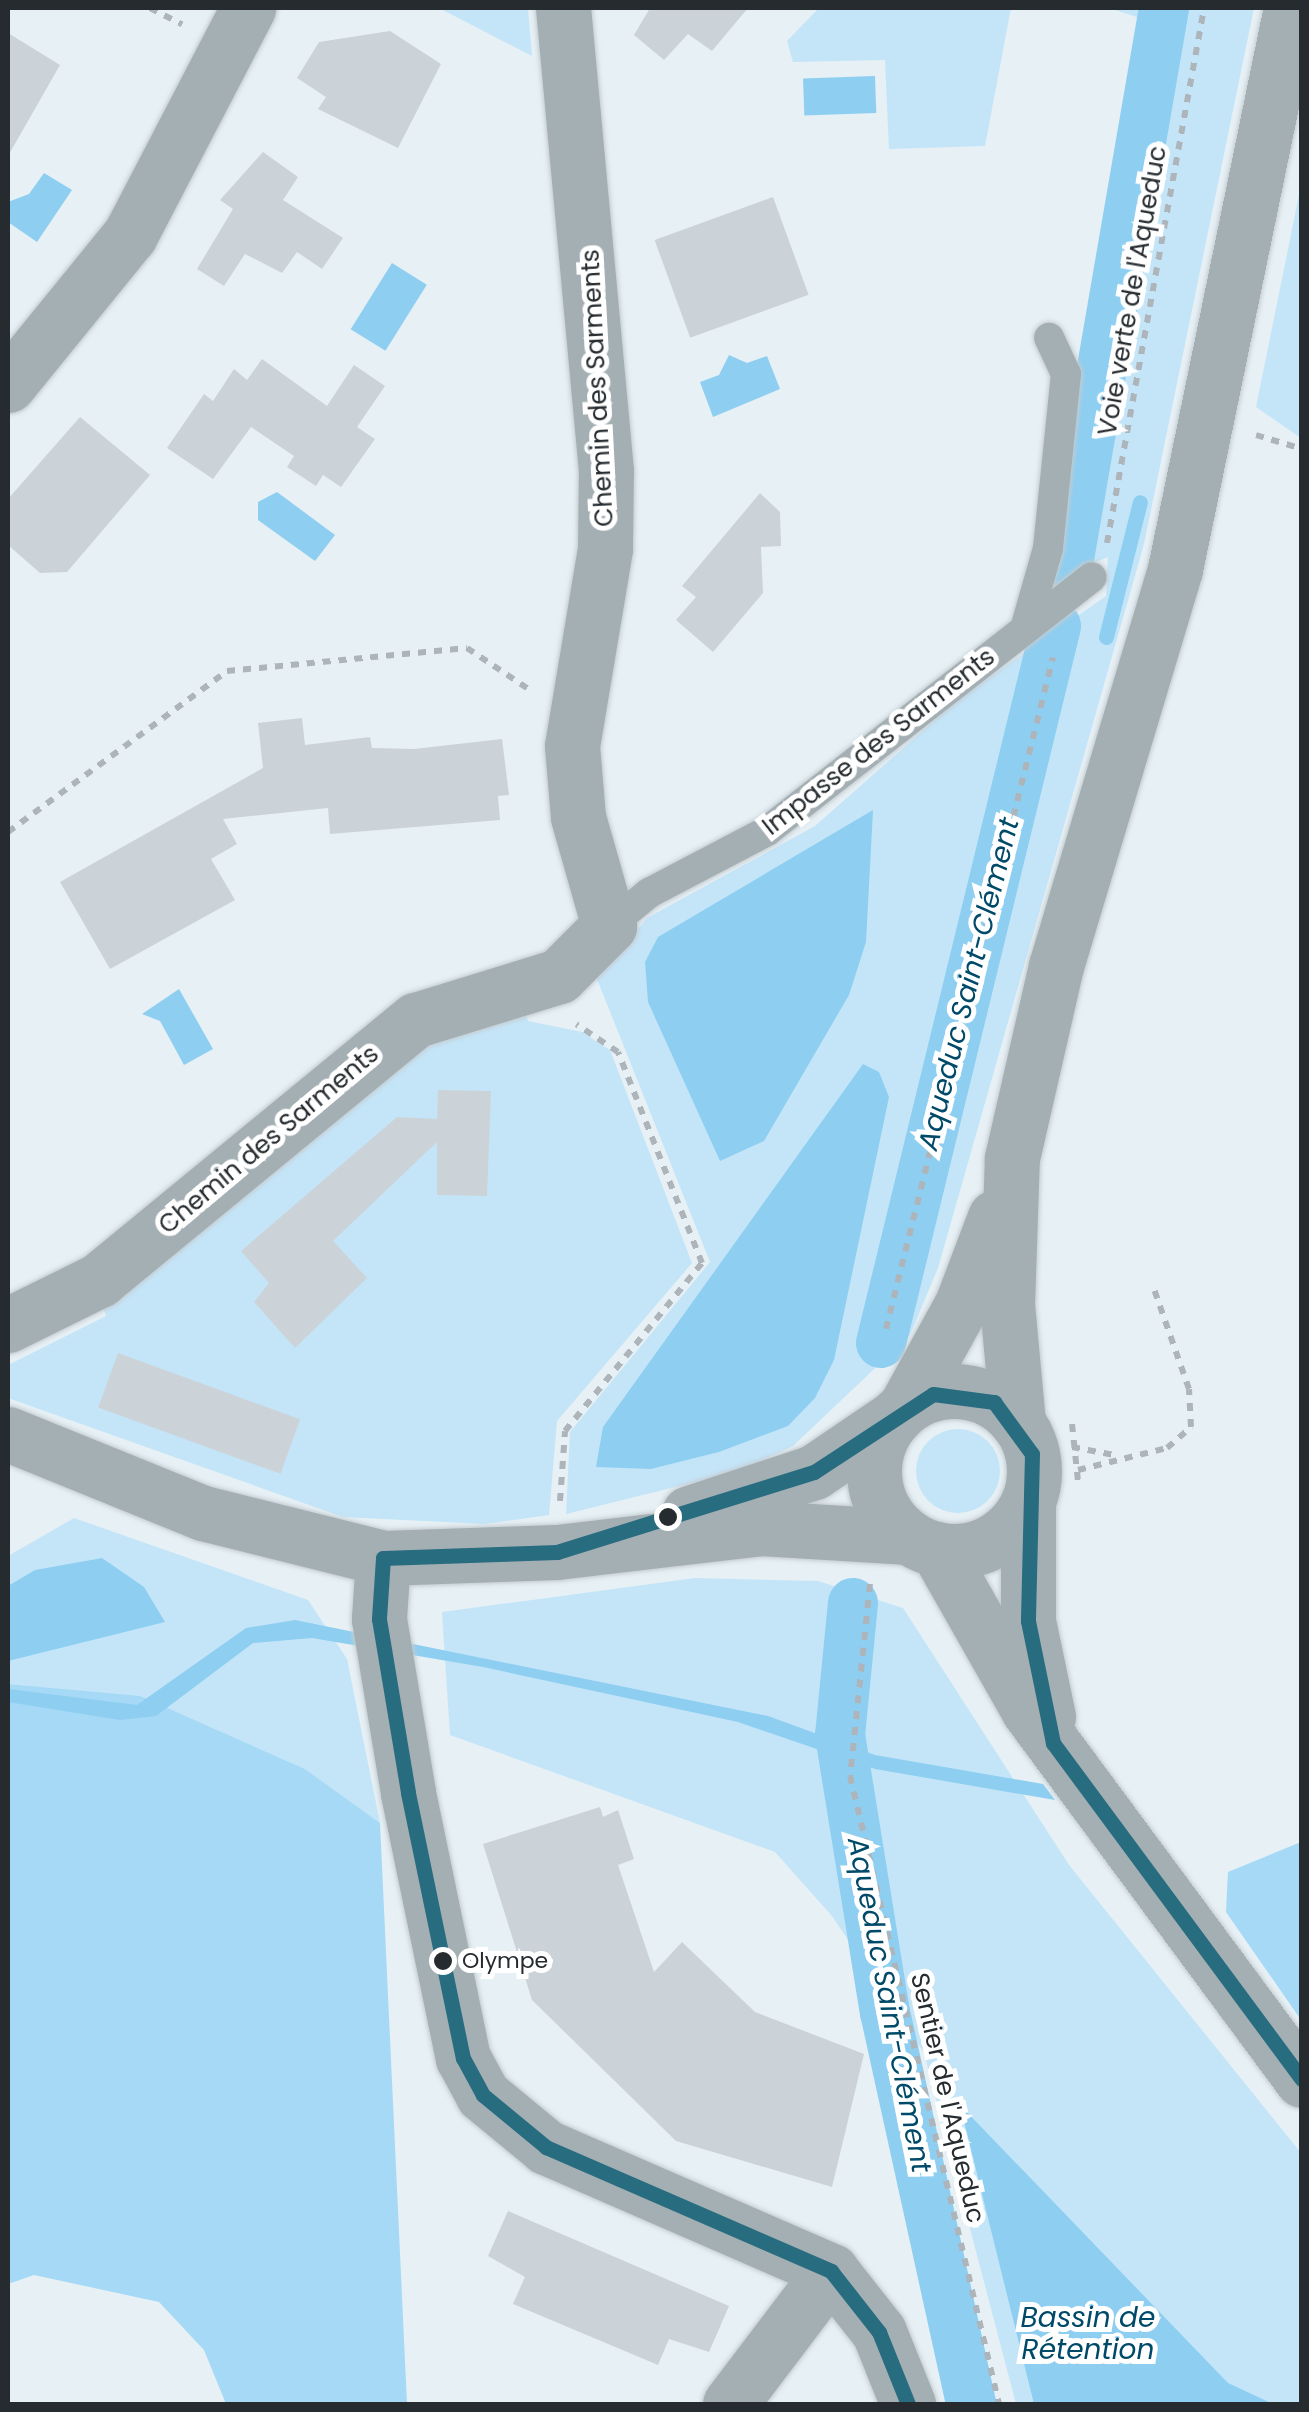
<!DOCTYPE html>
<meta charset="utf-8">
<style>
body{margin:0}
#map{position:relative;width:1309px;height:2412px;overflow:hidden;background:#e6f0f5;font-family:Poppins,sans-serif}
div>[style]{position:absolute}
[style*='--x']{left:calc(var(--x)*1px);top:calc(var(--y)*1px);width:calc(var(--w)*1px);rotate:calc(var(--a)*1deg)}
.green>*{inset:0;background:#c4e5f8}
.round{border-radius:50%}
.forest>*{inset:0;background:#a5d9f6}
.water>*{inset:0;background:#8ecef1;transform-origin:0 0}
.stream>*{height:15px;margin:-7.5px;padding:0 7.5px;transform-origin:7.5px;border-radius:7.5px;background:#8ecef1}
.canal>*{height:50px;margin:-25px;padding:0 25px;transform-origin:25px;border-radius:25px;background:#8ecef1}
.building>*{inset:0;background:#ccd3d8;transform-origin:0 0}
.path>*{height:6px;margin-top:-3px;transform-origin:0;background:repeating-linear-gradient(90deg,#adb5ba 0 8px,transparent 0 16px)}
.roads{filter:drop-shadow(0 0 2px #c5ccd0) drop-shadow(0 0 2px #c5ccd0)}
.service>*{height:30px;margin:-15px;padding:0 15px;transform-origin:15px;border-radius:15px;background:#a4afb4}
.minor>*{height:55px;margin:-27.5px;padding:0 27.5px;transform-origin:27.5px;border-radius:27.5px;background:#a4afb4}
.tertiary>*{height:55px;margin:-27.5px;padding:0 27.5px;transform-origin:27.5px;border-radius:27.5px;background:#a4afb4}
.tertiary>.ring{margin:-27.5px;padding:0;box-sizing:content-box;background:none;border:55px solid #a4afb4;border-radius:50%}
.bus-1>*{height:15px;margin:-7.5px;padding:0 7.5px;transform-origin:7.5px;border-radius:7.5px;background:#286c80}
.dots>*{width:28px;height:28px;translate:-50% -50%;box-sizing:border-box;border:5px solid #fff;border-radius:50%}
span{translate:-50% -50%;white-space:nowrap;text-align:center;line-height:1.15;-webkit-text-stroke:10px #fff;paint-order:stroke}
.bus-label{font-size:22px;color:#252b2f}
.left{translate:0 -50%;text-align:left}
.street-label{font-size:25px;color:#252b2f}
.water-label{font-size:28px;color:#004a69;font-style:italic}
.frame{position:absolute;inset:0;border:10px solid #252b2f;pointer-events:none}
</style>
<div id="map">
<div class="green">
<i style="clip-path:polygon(439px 8px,528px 8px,532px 56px)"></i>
<i style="clip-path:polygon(819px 8px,1011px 8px,985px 146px,889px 149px,885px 60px,793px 62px,787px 41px)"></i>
<i style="clip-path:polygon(1109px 8px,1254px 8px,1144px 544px,938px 1268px,910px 1335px,793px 1446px,736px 1472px,566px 1514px,570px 1432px,710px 1262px,597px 979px,647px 918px,815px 826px,960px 698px,1106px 596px,1108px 557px,1061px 577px,1140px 144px,1146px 20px)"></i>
<i style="clip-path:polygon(1301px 185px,1302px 438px,1301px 438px,1256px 407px)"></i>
<i style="clip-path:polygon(525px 1011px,528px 1021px,582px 1032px,610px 1050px,692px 1263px,557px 1421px,549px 1515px,485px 1524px,343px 1517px,8px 1398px,8px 1365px,106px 1316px,102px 1304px,391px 1056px)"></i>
<i class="round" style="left:916px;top:1429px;width:84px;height:84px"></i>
<i style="clip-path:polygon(74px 1518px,308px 1600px,347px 1659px,380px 1823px,305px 1769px,140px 1697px,8px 1684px,8px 1556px)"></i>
<i style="clip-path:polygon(695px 1578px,818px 1581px,903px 1608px,1069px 1865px,1301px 2153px,1301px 2404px,1016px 2404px,924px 2053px,832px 1916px,775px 1852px,450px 1735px,442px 1612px)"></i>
</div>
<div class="forest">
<i style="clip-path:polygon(8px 1684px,140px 1696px,305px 1769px,380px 1823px,407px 2404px,226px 2404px,204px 2350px,159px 2302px,34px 2275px,8px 2284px)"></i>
<i style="clip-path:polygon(1301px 1842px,1302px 1842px,1301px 2020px,1226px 1912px,1228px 1872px)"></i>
</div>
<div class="water">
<i style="left:875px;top:76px;width:37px;height:72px;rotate:88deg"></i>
<i style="clip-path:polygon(44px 173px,72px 190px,37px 242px,8px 222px,8px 202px,29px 194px)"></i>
<i style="left:392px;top:263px;width:41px;height:78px;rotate:32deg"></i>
<i style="clip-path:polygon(729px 355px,747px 363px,767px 356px,780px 389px,713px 417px,700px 382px,719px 375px)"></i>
<i style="clip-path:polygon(277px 492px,335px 535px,315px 561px,258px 520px,258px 502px)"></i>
<i style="clip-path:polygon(873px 810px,866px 942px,849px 995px,764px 1141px,720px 1161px,648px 1002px,645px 962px,658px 937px)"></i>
<i style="clip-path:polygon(179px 989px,213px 1049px,184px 1065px,160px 1021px,142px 1014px)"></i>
<i style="clip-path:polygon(863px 1064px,879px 1072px,889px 1097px,834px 1360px,815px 1398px,788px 1426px,719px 1452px,651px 1469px,596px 1467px,603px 1427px)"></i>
<i style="clip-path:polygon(102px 1558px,144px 1587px,165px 1622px,8px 1661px,8px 1586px,35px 1570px)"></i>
<i style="clip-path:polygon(295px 1620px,768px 1716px,875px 1755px,1043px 1784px,1055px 1800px,875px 1769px,738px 1722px,483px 1667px,312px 1638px,253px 1643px,156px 1716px,120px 1720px,8px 1702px,8px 1689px,137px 1705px,246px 1628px)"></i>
<i style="clip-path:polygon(960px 2105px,1228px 2383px,1273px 2404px,1034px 2404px)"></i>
</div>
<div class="stream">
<i style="--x:1106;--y:637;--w:139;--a:-75.9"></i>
</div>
<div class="canal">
<i style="--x:1065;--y:582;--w:582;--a:-80.21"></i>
<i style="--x:881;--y:1343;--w:738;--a:-76.28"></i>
<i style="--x:853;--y:1603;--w:133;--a:95.6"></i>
<i style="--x:840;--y:1735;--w:281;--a:80.8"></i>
<i style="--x:885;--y:2012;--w:401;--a:77.6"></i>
</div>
<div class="building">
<i style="clip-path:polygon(650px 8px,748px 8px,712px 51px,688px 34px,664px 60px,634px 35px)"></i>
<i style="clip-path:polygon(390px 31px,441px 64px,398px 148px,318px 109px,326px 97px,297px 78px,319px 42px)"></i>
<i style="clip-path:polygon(8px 33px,60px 65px,8px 156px)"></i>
<i style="clip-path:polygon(263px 152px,298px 177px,283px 200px,343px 238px,322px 269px,297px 252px,282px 273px,245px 254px,224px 286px,197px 269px,233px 209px,220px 200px)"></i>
<i style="left:773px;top:197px;width:104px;height:126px;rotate:70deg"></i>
<i style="clip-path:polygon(262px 359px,327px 406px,354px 365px,385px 386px,357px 427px,375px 439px,341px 487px,323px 475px,316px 486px,287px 467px,294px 456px,251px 427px,213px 479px,167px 448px,204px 394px,213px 401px,234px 369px,247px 380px)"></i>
<i style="clip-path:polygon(80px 417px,150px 475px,67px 572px,40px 573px,8px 545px,8px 499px)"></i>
<i style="clip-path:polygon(760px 493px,780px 512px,781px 546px,761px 547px,763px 593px,713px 652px,676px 620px,696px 597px,682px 586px)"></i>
<i style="clip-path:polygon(302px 718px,305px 745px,370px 737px,372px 748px,414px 749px,502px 739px,509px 795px,498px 796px,500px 820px,330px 834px,328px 808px,223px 819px,237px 844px,211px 859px,235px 900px,110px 969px,60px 882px,263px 768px,258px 723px)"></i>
<i style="clip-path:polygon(438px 1090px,491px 1091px,487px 1196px,437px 1195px,437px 1142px,333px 1241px,367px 1278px,295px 1348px,254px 1302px,269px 1283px,241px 1251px,397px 1117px,437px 1119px)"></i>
<i style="left:118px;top:1353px;width:194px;height:58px;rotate:20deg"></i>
<i style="clip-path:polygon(600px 1807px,603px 1817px,618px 1810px,634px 1859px,618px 1865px,654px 1972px,682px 1942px,755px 2012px,864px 2054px,832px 2187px,676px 2141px,532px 2000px,483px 1844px)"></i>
<i style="clip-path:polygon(508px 2211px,729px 2306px,709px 2352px,669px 2339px,658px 2365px,513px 2304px,525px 2277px,488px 2256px)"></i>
</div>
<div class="path">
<i style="--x:150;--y:8;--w:36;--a:27"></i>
<i style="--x:1256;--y:435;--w:48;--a:16.9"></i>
<i style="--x:1107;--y:543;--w:544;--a:-79.72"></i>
<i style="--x:8;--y:832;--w:272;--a:-36.3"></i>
<i style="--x:227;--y:671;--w:241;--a:-5.5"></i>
<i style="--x:467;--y:648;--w:76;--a:33.7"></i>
<i style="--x:886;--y:1329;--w:692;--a:-76.04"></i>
<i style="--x:1072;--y:1424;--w:57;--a:84"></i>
<i style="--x:1072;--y:1447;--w:43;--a:10.8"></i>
<i style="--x:1078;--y:1470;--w:92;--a:-13.9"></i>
<i style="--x:1167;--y:1448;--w:32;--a:-41"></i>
<i style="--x:1191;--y:1427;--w:38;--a:-93"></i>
<i style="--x:1189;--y:1389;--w:106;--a:-109.3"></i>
<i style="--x:560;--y:1501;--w:70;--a:-85.9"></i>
<i style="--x:565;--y:1431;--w:217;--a:-50.8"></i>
<i style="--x:702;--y:1263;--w:227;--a:-111.7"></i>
<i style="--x:618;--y:1052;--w:50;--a:-146.3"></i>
<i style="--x:870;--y:1584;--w:193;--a:95.9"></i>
<i style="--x:850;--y:1776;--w:645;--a:76.65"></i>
</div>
<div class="roads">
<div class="service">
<i style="--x:1025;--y:629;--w:84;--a:-74.1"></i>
<i style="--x:1048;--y:548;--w:175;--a:-84.1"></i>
<i style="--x:1066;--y:374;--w:40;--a:-115"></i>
<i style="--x:609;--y:926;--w:52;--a:-39.5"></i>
<i style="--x:649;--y:893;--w:133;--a:-27.7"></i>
<i style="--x:767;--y:831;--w:412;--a:-38"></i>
</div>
<div class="minor">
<i style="--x:8;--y:385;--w:193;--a:-50.9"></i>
<i style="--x:130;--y:235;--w:256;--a:-62.5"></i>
<i style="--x:8;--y:1325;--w:102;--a:-26.3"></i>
<i style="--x:99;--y:1280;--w:410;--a:-39.4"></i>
<i style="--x:416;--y:1020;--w:150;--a:-17.1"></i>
<i style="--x:559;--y:976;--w:71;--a:-45"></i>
<i style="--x:609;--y:926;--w:113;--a:-105.9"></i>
<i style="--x:578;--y:817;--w:71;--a:-94.8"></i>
<i style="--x:572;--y:746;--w:201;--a:-80.5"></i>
<i style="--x:605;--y:548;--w:77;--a:-89.3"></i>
<i style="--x:606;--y:471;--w:465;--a:-95.3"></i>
<i style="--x:8;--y:1434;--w:210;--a:22.1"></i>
<i style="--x:203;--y:1513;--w:186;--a:14"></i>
<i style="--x:383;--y:1558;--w:174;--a:-2"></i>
<i style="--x:557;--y:1552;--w:205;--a:-6.7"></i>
<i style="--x:761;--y:1528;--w:148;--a:3.5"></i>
<i style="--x:689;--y:1513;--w:132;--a:-18.2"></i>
<i style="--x:814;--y:1472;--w:98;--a:-34.2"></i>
<i style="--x:383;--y:1558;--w:61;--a:93.8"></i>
<i style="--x:379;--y:1619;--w:176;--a:80.5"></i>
<i style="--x:408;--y:1793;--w:271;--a:78.3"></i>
<i style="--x:463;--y:2058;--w:42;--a:61.6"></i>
<i style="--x:483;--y:2095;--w:82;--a:39.5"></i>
<i style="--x:546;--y:2147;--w:311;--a:23.5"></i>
<i style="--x:831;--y:2271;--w:78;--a:51.8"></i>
<i style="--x:879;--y:2332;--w:78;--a:68.1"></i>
<i style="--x:730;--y:2404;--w:167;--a:-52.8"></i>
</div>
<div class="tertiary">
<i class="ring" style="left:874px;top:1391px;width:105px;height:105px"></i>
<i style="--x:906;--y:1406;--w:116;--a:-61.2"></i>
<i style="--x:962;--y:1304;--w:93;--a:-69.2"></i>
<i style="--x:1018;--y:1423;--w:119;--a:-95.3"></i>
<i style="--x:1007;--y:1305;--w:147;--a:-88.1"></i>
<i style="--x:1012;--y:1158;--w:197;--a:-77.1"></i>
<i style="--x:1056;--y:966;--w:414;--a:-73.3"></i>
<i style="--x:1175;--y:569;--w:573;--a:-78.32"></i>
<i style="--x:1028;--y:1502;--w:119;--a:90"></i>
<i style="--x:1028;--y:1621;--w:98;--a:78.2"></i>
<i style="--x:937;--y:1549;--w:186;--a:60.4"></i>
<i style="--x:1029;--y:1711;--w:459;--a:53.5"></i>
</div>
</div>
<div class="bus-1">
<i style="--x:383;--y:1558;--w:174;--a:-2"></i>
<i style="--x:557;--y:1552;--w:269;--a:-17.3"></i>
<i style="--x:814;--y:1472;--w:142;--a:-33.2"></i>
<i style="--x:933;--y:1394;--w:62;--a:7.5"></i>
<i style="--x:994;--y:1402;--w:64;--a:53.8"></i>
<i style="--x:1032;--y:1454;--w:167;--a:91.4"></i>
<i style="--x:1028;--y:1621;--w:125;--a:78.4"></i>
<i style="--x:1053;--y:1743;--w:418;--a:53.5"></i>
<i style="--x:383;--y:1558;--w:61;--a:93.8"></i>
<i style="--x:379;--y:1619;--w:176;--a:80.5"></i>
<i style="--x:408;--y:1793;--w:271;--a:78.3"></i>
<i style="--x:463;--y:2058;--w:42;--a:61.6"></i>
<i style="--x:483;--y:2095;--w:82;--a:39.5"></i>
<i style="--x:546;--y:2147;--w:311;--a:23.5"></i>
<i style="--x:831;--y:2271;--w:78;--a:51.8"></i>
<i style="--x:879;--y:2332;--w:78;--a:68.1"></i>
</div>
<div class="dots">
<i style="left:668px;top:1517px;background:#252b2f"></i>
<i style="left:443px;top:1961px;background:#252b2f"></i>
</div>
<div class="bus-label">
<span class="left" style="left:462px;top:1961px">Olympe</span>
</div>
<div class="street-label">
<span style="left:1133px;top:291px;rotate:-80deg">Voie verte de l'Aqueduc</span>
<span style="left:598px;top:388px;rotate:-93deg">Chemin des Sarments</span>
<span style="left:879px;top:742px;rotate:-38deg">Impasse des Sarments</span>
<span style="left:269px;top:1140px;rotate:-40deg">Chemin des Sarments</span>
<span style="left:947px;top:2098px;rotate:77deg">Sentier de l'Aqueduc</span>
</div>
<div class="water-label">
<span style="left:969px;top:984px;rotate:-76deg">Aqueduc Saint-Clément</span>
<span style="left:889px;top:2005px;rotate:79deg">Aqueduc Saint-Clément</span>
<span style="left:1088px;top:2334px">Bassin de<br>Rétention</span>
</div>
<div class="frame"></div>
</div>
